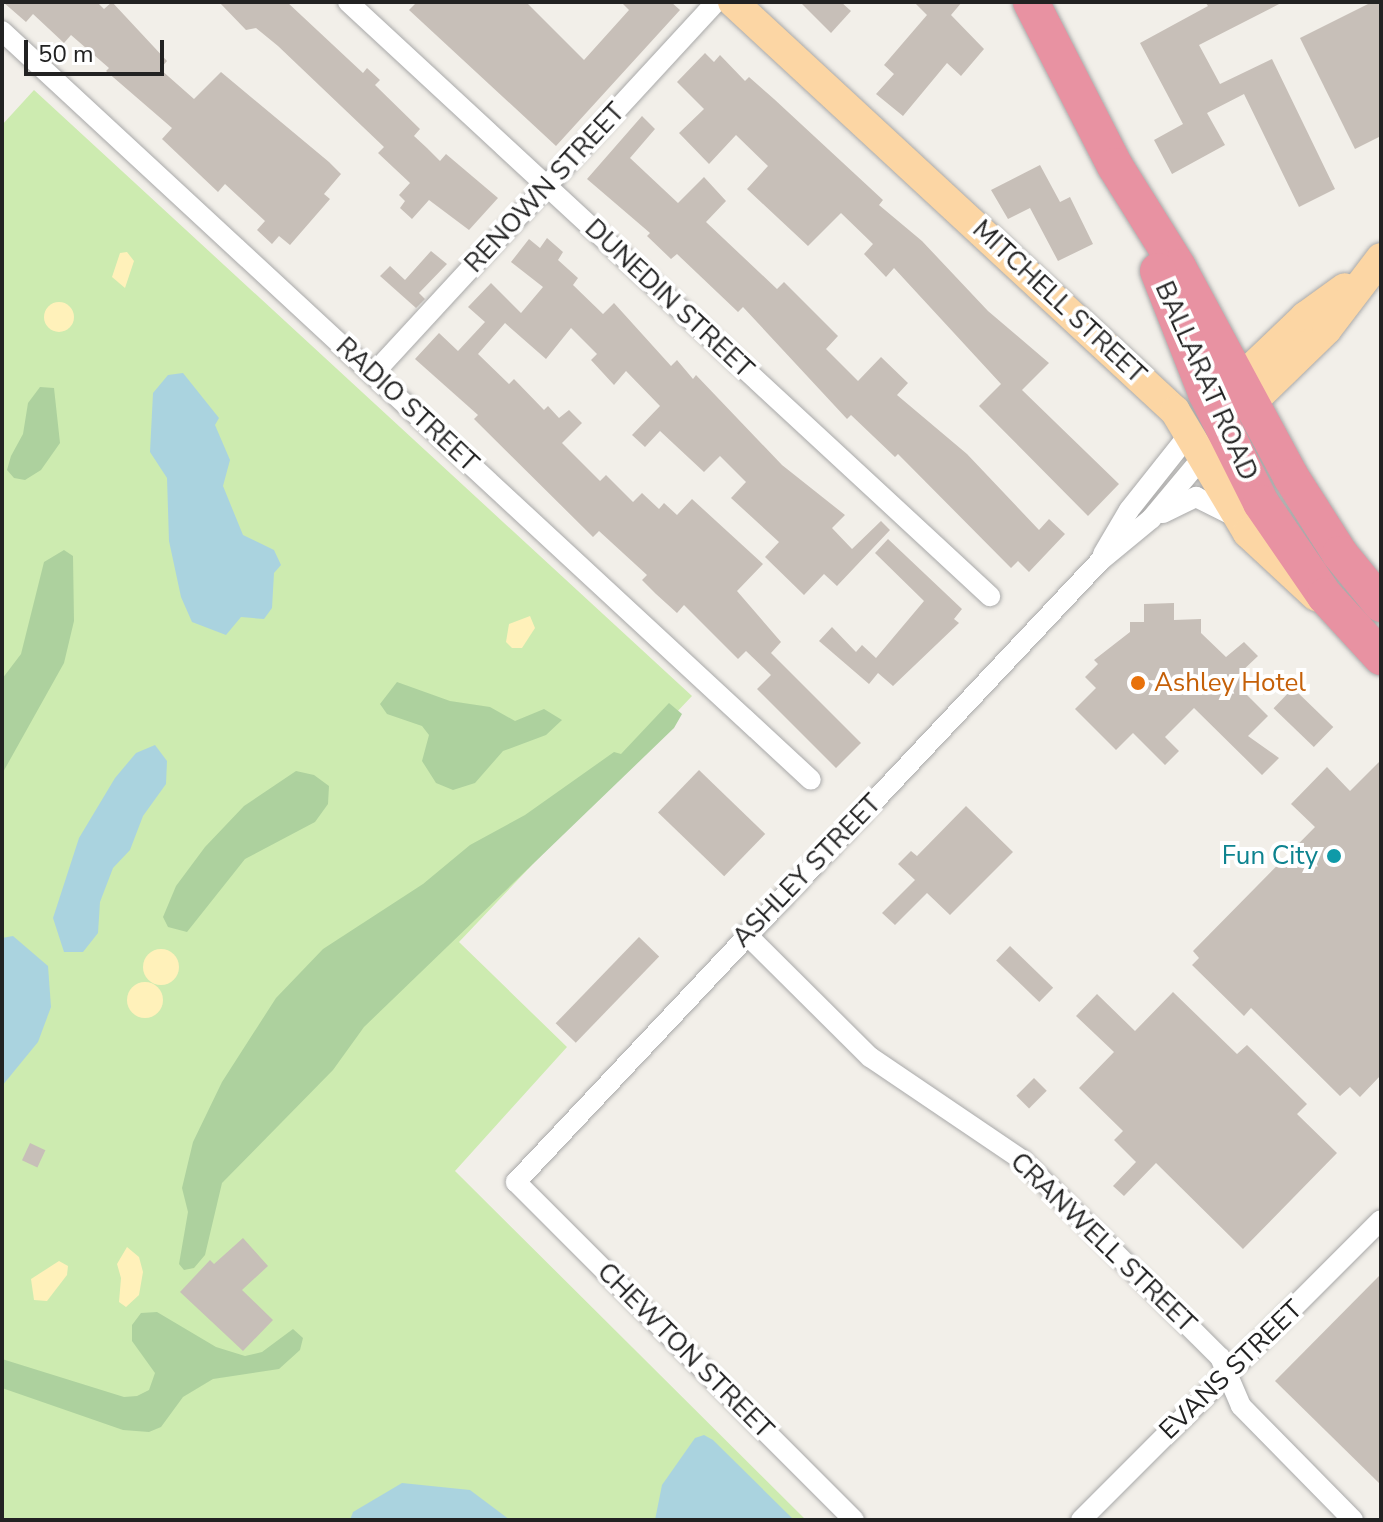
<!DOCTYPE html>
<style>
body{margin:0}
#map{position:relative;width:1383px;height:1522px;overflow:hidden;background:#f2efe9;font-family:"Nunito Sans",sans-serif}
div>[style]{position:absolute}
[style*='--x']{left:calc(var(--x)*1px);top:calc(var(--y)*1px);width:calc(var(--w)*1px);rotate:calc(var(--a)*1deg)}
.grass>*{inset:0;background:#cdebb0}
.forest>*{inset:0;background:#add19e}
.sand>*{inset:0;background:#fff1ba}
.round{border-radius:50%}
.water>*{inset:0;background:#aad3df}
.building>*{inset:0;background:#c7bfb8;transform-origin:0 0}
.roads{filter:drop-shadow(0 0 2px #a9a9a9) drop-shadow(0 0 2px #a9a9a9)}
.street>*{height:20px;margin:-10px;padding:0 10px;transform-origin:10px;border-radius:10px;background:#fff}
.primary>*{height:30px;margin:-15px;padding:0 15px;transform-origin:15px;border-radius:15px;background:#fcd6a4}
.highway>*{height:36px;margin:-18px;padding:0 18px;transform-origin:18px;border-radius:18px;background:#e892a2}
.dots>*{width:22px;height:22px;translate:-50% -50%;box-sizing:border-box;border:4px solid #fff;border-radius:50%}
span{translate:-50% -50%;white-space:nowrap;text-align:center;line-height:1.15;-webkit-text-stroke:8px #fff;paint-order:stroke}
.street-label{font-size:26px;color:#222}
.food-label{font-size:26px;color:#c56008}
.left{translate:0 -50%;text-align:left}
.culture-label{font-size:26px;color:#0d838f}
.right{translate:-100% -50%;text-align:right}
.frame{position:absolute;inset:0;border:4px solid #222;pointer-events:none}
.scale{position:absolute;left:24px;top:40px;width:140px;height:36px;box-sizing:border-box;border:4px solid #222;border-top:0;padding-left:10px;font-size:24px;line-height:28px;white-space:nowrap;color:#222;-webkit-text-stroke:6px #fff;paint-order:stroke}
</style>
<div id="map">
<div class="grass">
<i style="clip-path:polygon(34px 90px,692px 696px,459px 942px,567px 1047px,455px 1171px,806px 1520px,2px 1520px,2px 125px)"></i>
</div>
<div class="forest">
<i style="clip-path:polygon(40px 387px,54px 388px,60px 443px,41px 470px,25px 480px,14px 478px,7px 470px,11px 456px,23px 434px,28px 403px)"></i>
<i style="clip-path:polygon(64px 550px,73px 556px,74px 621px,64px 663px,2px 774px,2px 679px,21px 654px,44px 562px)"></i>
<i style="clip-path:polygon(397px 682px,450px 701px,490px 707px,515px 721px,544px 709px,562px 720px,546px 735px,503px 751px,475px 783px,453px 790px,436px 783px,422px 761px,429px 735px,422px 726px,387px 714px,380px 704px)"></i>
<i style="clip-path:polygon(669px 703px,682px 714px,674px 728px,364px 1027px,333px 1070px,222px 1183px,205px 1255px,194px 1268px,184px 1270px,179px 1264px,188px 1212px,182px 1188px,193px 1142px,222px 1082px,276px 998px,323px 949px,423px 884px,470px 845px,525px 815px,614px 752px,621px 754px)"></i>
<i style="clip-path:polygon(296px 771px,314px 775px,329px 786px,328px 804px,315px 822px,245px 859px,187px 932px,168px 927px,163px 917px,176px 886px,205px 847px,244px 806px)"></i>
<i style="clip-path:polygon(157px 1312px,216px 1347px,245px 1356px,262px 1352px,293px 1329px,303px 1338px,300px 1350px,279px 1369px,213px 1379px,183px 1397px,161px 1427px,149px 1432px,123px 1430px,2px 1388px,2px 1359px,124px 1397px,137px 1396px,149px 1390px,155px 1373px,132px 1341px,132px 1325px,141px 1313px)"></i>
</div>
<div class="sand">
<i style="clip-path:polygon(120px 253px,127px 252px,134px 261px,125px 288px,112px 277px)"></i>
<i class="round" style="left:44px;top:302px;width:30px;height:30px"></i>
<i style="clip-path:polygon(530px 616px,535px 628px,522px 648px,512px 648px,506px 642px,509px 624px)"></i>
<i class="round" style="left:143px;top:949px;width:36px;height:36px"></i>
<i class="round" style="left:127px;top:982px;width:36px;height:36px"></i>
<i style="clip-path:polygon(127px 1247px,139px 1257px,143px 1272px,139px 1295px,126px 1307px,119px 1302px,121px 1278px,117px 1264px)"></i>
<i style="clip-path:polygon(59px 1261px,68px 1266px,67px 1275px,47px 1301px,34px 1300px,31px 1279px)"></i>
</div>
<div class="water">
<i style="clip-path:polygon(183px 373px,219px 418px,215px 425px,230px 460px,223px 486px,243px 535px,274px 550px,281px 565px,274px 573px,272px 608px,264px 619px,241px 617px,226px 635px,192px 622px,181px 597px,169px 541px,167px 478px,150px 452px,153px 393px,168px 375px)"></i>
<i style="clip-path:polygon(155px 745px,167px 761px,166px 784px,143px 816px,130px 850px,113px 868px,100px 902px,98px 933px,83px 952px,64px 952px,53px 918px,79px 838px,115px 778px,136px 753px)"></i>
<i style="clip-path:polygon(13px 936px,48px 966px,51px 1007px,38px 1042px,2px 1086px,2px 938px)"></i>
<i style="clip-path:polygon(704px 1435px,713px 1440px,794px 1520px,655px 1520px,662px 1485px,695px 1438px)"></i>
<i style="clip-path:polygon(402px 1483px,470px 1490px,510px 1520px,350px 1520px,353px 1512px)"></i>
</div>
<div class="building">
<i style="clip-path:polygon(3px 2px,97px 2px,104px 9px,112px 2px,167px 61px,160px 69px,194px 99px,221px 72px,329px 162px,341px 174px,324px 194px,330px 199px,290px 245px,279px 236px,272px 244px,257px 230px,265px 221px,225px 184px,218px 192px,162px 139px,172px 128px,106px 71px,109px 68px,71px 35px,64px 43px,33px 14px,26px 22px)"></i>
<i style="clip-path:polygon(219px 2px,287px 2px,363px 73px,367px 68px,380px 80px,375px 85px,420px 129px,414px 136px,427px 148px,440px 161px,446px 154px,498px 198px,469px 230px,429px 200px,412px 219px,400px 208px,405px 201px,399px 195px,410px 183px,378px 153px,384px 147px,278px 46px,256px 28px,246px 30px)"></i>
<i style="clip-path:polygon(417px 2px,526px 2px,584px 60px,629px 10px,621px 2px,671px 2px,680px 10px,556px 146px,409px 10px)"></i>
<i style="clip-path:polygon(800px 2px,841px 2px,851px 11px,831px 33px)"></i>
<i style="clip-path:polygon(914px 2px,962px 2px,951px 15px,984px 49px,961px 76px,947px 63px,903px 116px,876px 94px,894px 74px,884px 65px,927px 15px)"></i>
<i style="clip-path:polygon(1205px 2px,1283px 2px,1199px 45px,1220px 84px,1272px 59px,1335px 189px,1299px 207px,1244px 94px,1207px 113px,1225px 145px,1172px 174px,1154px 140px,1183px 124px,1140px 43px,1208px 6px)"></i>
<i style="clip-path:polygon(1372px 2px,1381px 2px,1381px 136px,1355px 149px,1300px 38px)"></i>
<i style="clip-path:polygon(705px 53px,714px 62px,720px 55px,745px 81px,749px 77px,774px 99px,883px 200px,879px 205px,922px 241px,988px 311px,1049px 363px,1022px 390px,1119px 484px,1088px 516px,979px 406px,1001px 384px,894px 268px,886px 277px,864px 254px,873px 244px,841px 213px,808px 246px,747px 189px,768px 166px,736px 135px,709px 164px,679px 133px,704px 109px,677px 82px)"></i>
<i style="clip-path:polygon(642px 116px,655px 129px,630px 158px,678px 203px,704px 177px,726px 201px,706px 222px,777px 289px,784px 282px,838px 336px,826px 349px,858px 381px,881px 357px,908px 383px,897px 395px,967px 454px,1039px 530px,1049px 519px,1065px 534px,1029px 572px,1018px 561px,1011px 568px,898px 454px,895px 457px,851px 415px,847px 419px,743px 307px,738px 312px,677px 254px,671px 259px,647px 236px,650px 233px,587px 179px)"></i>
<i style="clip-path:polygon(1040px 165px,1060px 202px,1070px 197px,1093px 244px,1058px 261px,1030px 208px,1008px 219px,991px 190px)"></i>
<i style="clip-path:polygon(547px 238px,563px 252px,558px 260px,578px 278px,573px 285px,603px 314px,614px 303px,671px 366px,677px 360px,693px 379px,696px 375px,782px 465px,845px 515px,832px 528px,852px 549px,881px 521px,890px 530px,837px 586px,824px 574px,804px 595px,765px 557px,779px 542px,731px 498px,746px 482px,720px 456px,704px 472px,660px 431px,645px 447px,632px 435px,660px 406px,626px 371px,614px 385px,591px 360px,597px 354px,571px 328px,546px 359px,505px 323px,478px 354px,509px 384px,514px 379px,544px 410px,548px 406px,559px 418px,569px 410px,582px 423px,562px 443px,600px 481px,606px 475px,633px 502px,642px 493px,659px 509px,664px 503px,677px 515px,692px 499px,763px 564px,737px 591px,781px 642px,771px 653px,861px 743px,836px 768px,757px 689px,771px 675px,746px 651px,738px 659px,684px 605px,677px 613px,656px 594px,642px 580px,647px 575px,599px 531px,593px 537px,474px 419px,478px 415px,415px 359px,439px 333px,458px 351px,485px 322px,468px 307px,491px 283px,521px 313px,543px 287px,511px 262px,529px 239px,540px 248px)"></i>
<i style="clip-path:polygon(431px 251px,447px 264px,419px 293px,425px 299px,416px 308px,380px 276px,390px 266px,405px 280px)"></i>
<i style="clip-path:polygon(888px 539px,962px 609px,954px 619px,959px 623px,893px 686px,878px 673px,869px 684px,819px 641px,832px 627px,856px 652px,862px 645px,876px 658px,924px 601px,875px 553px)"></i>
<i style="clip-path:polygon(1174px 603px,1174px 620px,1201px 619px,1201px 633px,1226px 657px,1244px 642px,1258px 656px,1239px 674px,1244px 692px,1268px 716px,1248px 736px,1279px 758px,1262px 775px,1194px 708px,1165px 737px,1179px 751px,1165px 765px,1133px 733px,1116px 750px,1075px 709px,1096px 688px,1085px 677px,1098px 664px,1094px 660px,1130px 632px,1130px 622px,1144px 622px,1144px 604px)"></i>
<i style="left:1293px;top:688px;width:56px;height:28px;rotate:44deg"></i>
<i style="clip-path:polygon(1381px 760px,1381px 1075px,1360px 1097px,1350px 1087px,1340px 1096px,1251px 1008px,1244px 1016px,1192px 965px,1199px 958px,1193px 951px,1315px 827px,1291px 804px,1327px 767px,1350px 791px)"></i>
<i style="left:699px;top:770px;width:92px;height:59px;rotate:44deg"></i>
<i style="clip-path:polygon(966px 806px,1013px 852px,950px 915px,927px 893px,895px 925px,882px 913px,915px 880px,898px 864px,911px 851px,917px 856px)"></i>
<i style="left:639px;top:937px;width:28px;height:120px;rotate:44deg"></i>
<i style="left:1010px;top:946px;width:60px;height:20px;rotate:44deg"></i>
<i style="clip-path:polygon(1173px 992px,1237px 1054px,1247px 1045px,1307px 1104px,1297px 1114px,1337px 1153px,1243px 1249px,1156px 1163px,1124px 1196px,1113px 1186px,1136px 1162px,1114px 1140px,1123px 1131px,1079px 1088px,1114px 1052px,1076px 1016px,1097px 994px,1135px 1031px)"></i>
<i style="left:1034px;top:1078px;width:18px;height:25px;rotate:45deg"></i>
<i style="left:30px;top:1143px;width:17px;height:19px;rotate:25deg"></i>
<i style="clip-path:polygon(243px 1238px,268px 1266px,242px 1290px,273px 1320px,243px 1351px,180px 1292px,210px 1260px,214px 1264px)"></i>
<i style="clip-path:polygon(1381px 1274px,1381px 1485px,1275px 1381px)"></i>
</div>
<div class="roads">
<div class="street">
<i style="--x:348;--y:2;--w:875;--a:42.78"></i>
<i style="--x:2;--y:31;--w:1102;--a:42.79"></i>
<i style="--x:374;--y:373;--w:505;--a:-47.33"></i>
<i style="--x:1163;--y:513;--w:37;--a:-26"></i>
<i style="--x:1196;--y:497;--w:42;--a:26.6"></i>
<i style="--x:1103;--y:554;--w:51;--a:-59.4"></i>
<i style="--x:1129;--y:510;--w:98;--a:-51.6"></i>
<i style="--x:746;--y:934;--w:175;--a:44.8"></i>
<i style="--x:870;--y:1057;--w:184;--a:34.1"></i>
<i style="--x:1022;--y:1160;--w:279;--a:44.9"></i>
<i style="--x:1220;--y:1357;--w:53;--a:66.8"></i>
<i style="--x:1241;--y:1406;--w:160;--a:45.5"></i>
<i style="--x:854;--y:1520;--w:478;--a:-135"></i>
<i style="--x:516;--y:1182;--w:852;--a:-46.76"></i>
<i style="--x:1100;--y:561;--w:66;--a:-39.5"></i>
<i style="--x:1151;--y:519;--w:78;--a:-50.2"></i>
<i style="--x:1081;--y:1520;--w:424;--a:-45"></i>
</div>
<div class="primary">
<i style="--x:733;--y:2;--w:602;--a:42.78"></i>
<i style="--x:1175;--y:411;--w:142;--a:59.1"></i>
<i style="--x:1248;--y:533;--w:93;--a:42.8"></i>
<i style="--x:1238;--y:381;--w:93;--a:-43.7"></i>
<i style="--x:1305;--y:317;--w:49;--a:-35.9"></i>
<i style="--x:1250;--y:404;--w:107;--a:-44.2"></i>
<i style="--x:1327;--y:329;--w:89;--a:-52.7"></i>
</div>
<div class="highway">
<i style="--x:1031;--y:2;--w:184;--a:62.9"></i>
<i style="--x:1115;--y:166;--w:119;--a:58"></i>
<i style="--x:1178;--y:267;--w:238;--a:61.7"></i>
<i style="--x:1291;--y:477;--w:91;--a:57.5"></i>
<i style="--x:1340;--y:554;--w:65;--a:50.6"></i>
<i style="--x:1158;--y:271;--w:131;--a:68.5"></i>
<i style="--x:1206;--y:393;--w:123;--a:63.4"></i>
<i style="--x:1261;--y:503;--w:113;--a:55.5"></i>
<i style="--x:1325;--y:596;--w:83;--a:47.4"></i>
</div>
</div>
<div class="dots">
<i style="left:1138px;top:683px;background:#e8710a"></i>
<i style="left:1334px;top:856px;background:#0f9aa8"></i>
</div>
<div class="street-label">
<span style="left:545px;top:188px;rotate:-47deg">RENOWN STREET</span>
<span style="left:669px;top:299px;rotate:43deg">DUNEDIN STREET</span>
<span style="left:1059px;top:302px;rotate:43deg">MITCHELL STREET</span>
<span style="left:1206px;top:381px;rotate:66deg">BALLARAT ROAD</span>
<span style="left:407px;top:405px;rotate:43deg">RADIO STREET</span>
<span style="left:807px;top:871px;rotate:-46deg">ASHLEY STREET</span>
<span style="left:1103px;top:1243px;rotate:44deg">CRANWELL STREET</span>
<span style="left:685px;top:1351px;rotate:45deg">CHEWTON STREET</span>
<span style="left:1231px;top:1370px;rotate:-44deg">EVANS STREET</span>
</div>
<div class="food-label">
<span class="left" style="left:1154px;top:683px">Ashley Hotel</span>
</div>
<div class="culture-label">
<span class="right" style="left:1318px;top:856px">Fun City</span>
</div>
<div class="frame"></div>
<div class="scale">50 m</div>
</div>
